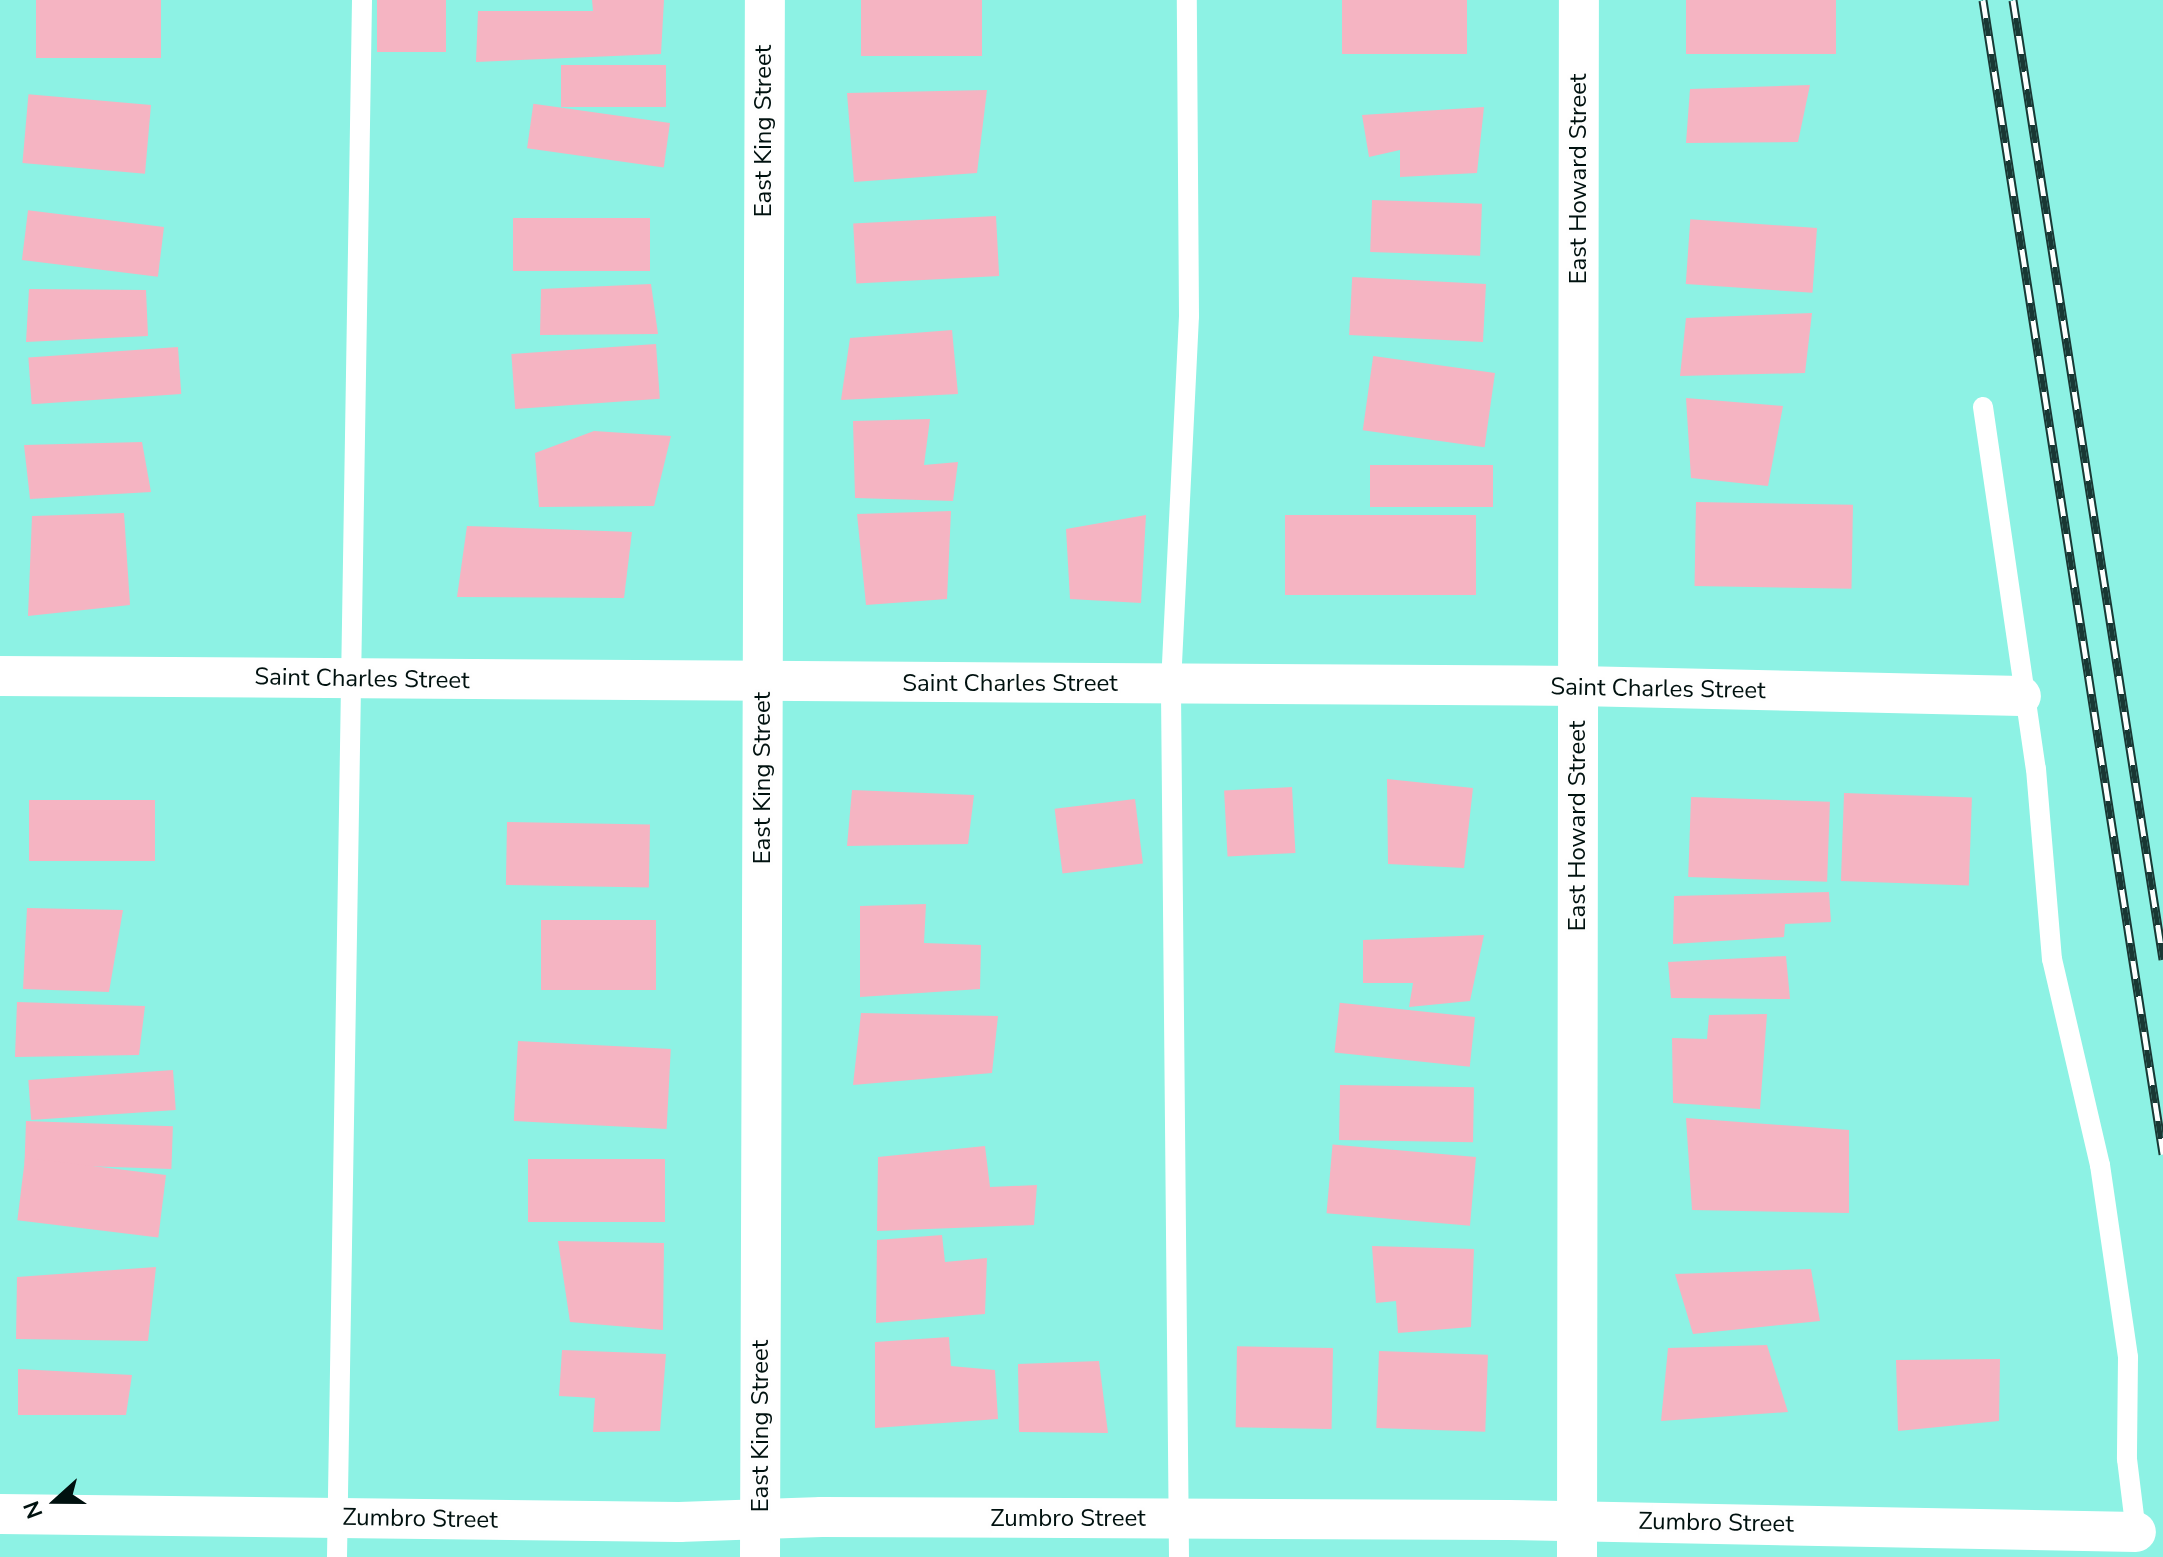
<!DOCTYPE html>
<style>
body{margin:0}
#map{position:relative;width:2163px;height:1557px;overflow:hidden;background:#8df2e4;font-family:"Nunito Sans",sans-serif}
div>[style]{position:absolute}
[style*='--x']{left:calc(var(--x)*1px);top:calc(var(--y)*1px);width:calc(var(--w)*1px);rotate:calc(var(--a)*1deg)}
.building>*{inset:0;background:#f5b4c2;transform-origin:0 0}
.service>*{height:20px;margin:-10px;padding:0 10px;transform-origin:10px;border-radius:10px;background:#fff}
.minor>*{height:40px;margin:-20px;padding:0 20px;transform-origin:20px;border-radius:20px;background:#fff}
.rail>*{height:9px;margin-top:-4.5px;transform-origin:0;background:repeating-linear-gradient(90deg,#fefefe 0 18px,#193834 0 36px);box-sizing:border-box;border-block:2px solid #193834}
span{translate:-50% -50%;white-space:nowrap;text-align:center;line-height:1.15;-webkit-text-stroke:6px #fefefe;paint-order:stroke}
.street-label{font-size:24px;color:#00110f}
.north{position:absolute;left:16px;top:1461px;width:80px;height:80px;-webkit-text-stroke:6px #fefefe;paint-order:stroke;rotate:249deg;font-size:22px;font-weight:700;line-height:32px;text-align:center;color:#00110f}
.north::after{content:'';display:block;margin:auto;width:28px;height:36px;background:#00110f;clip-path:polygon(50% 0,100% 100%,50% 72%,0 100%)}
</style>
<div id="map">
<div class="building">
<i style="left:36px;top:0;width:125px;height:58px"></i>
<i style="left:377px;top:0;width:69px;height:52px"></i>
<i style="clip-path:polygon(592px 0,664px 0,661px 54px,476px 62px,478px 11px,593px 11px)"></i>
<i style="left:861px;top:0;width:121px;height:56px"></i>
<i style="left:1342px;top:0;width:125px;height:54px"></i>
<i style="left:1686px;top:0;width:150px;height:54px"></i>
<i style="left:561px;top:65px;width:105px;height:42px"></i>
<i style="clip-path:polygon(1810px 85px,1798px 142px,1686px 143px,1690px 89px)"></i>
<i style="clip-path:polygon(987px 90px,977px 173px,854px 182px,847px 93px)"></i>
<i style="left:151px;top:105px;width:69px;height:123px;rotate:95deg"></i>
<i style="clip-path:polygon(1484px 107px,1477px 173px,1400px 177px,1400px 150px,1369px 157px,1362px 115px)"></i>
<i style="left:670px;top:123px;width:45px;height:138px;rotate:98deg"></i>
<i style="left:1372px;top:200px;width:110px;height:52px;rotate:2deg"></i>
<i style="left:996px;top:216px;width:60px;height:143px;rotate:87deg"></i>
<i style="left:650px;top:218px;width:53px;height:137px;rotate:90deg"></i>
<i style="left:164px;top:227px;width:50px;height:137px;rotate:97deg"></i>
<i style="left:1817px;top:228px;width:65px;height:127px;rotate:94deg"></i>
<i style="clip-path:polygon(651px 284px,658px 334px,540px 335px,541px 289px)"></i>
<i style="left:1486px;top:284px;width:58px;height:134px;rotate:93deg"></i>
<i style="clip-path:polygon(29px 289px,146px 290px,148px 336px,26px 342px)"></i>
<i style="clip-path:polygon(1812px 313px,1805px 373px,1680px 376px,1686px 318px)"></i>
<i style="clip-path:polygon(952px 330px,958px 394px,841px 400px,850px 338px)"></i>
<i style="left:656px;top:344px;width:55px;height:145px;rotate:86deg"></i>
<i style="left:178px;top:347px;width:47px;height:150px;rotate:86deg"></i>
<i style="left:1495px;top:373px;width:75px;height:123px;rotate:98deg"></i>
<i style="clip-path:polygon(1686px 398px,1783px 406px,1768px 486px,1691px 478px)"></i>
<i style="clip-path:polygon(930px 419px,924px 465px,958px 462px,953px 501px,855px 498px,853px 421px)"></i>
<i style="clip-path:polygon(594px 431px,671px 436px,654px 506px,539px 507px,535px 453px)"></i>
<i style="clip-path:polygon(142px 442px,151px 492px,30px 499px,24px 445px)"></i>
<i style="left:1370px;top:465px;width:123px;height:42px"></i>
<i style="left:1696px;top:502px;width:157px;height:84px;rotate:1deg"></i>
<i style="clip-path:polygon(951px 511px,947px 599px,866px 605px,857px 514px)"></i>
<i style="clip-path:polygon(124px 513px,130px 605px,28px 616px,32px 516px)"></i>
<i style="clip-path:polygon(1146px 515px,1141px 603px,1070px 599px,1066px 529px)"></i>
<i style="left:1476px;top:515px;width:80px;height:191px;rotate:90deg"></i>
<i style="clip-path:polygon(467px 526px,632px 532px,624px 598px,457px 597px)"></i>
<i style="clip-path:polygon(1387px 779px,1473px 788px,1464px 868px,1388px 864px)"></i>
<i style="left:1292px;top:787px;width:66px;height:68px;rotate:87deg"></i>
<i style="clip-path:polygon(852px 790px,974px 795px,968px 844px,847px 846px)"></i>
<i style="left:1844px;top:793px;width:128px;height:88px;rotate:2deg"></i>
<i style="left:1691px;top:797px;width:139px;height:80px;rotate:2deg"></i>
<i style="left:1135px;top:799px;width:65px;height:81px;rotate:83deg"></i>
<i style="left:155px;top:800px;width:61px;height:126px;rotate:90deg"></i>
<i style="left:507px;top:822px;width:143px;height:63px;rotate:1deg"></i>
<i style="clip-path:polygon(1829px 892px,1831px 922px,1785px 924px,1784px 937px,1673px 944px,1674px 896px)"></i>
<i style="clip-path:polygon(926px 904px,924px 943px,981px 945px,980px 989px,860px 997px,860px 906px)"></i>
<i style="clip-path:polygon(27px 908px,123px 910px,109px 992px,23px 989px)"></i>
<i style="left:656px;top:920px;width:70px;height:115px;rotate:90deg"></i>
<i style="clip-path:polygon(1484px 935px,1470px 1001px,1409px 1007px,1413px 983px,1363px 983px,1363px 940px)"></i>
<i style="clip-path:polygon(1786px 956px,1790px 999px,1671px 998px,1668px 962px)"></i>
<i style="clip-path:polygon(17px 1002px,145px 1006px,139px 1055px,15px 1057px)"></i>
<i style="clip-path:polygon(861px 1013px,998px 1016px,992px 1073px,853px 1085px)"></i>
<i style="clip-path:polygon(1767px 1014px,1760px 1109px,1673px 1103px,1672px 1038px,1707px 1039px,1709px 1015px)"></i>
<i style="left:1475px;top:1017px;width:50px;height:136px;rotate:96deg"></i>
<i style="left:518px;top:1041px;width:153px;height:80px;rotate:3deg"></i>
<i style="left:173px;top:1070px;width:40px;height:145px;rotate:86deg"></i>
<i style="left:1340px;top:1085px;width:134px;height:55px;rotate:1deg"></i>
<i style="clip-path:polygon(1686px 1118px,1849px 1130px,1849px 1213px,1692px 1210px)"></i>
<i style="left:26px;top:1121px;width:147px;height:43px;rotate:2deg"></i>
<i style="clip-path:polygon(985px 1146px,990px 1187px,1037px 1185px,1034px 1225px,877px 1231px,878px 1157px)"></i>
<i style="left:1476px;top:1157px;width:69px;height:144px;rotate:95deg"></i>
<i style="left:528px;top:1159px;width:137px;height:63px"></i>
<i style="left:166px;top:1175px;width:63px;height:142px;rotate:97deg"></i>
<i style="clip-path:polygon(942px 1235px,945px 1262px,987px 1258px,985px 1314px,876px 1323px,877px 1240px)"></i>
<i style="clip-path:polygon(558px 1241px,664px 1243px,663px 1330px,570px 1322px)"></i>
<i style="clip-path:polygon(1372px 1246px,1474px 1249px,1471px 1327px,1398px 1333px,1396px 1301px,1376px 1303px)"></i>
<i style="clip-path:polygon(156px 1267px,148px 1341px,16px 1339px,17px 1277px)"></i>
<i style="clip-path:polygon(1811px 1269px,1820px 1321px,1693px 1334px,1675px 1274px)"></i>
<i style="clip-path:polygon(949px 1337px,951px 1366px,995px 1370px,998px 1419px,875px 1428px,875px 1342px)"></i>
<i style="clip-path:polygon(1767px 1345px,1788px 1412px,1661px 1421px,1668px 1348px)"></i>
<i style="left:1333px;top:1348px;width:81px;height:96px;rotate:91deg"></i>
<i style="clip-path:polygon(562px 1350px,666px 1354px,660px 1431px,593px 1432px,595px 1398px,559px 1396px)"></i>
<i style="left:1379px;top:1351px;width:109px;height:77px;rotate:2deg"></i>
<i style="clip-path:polygon(2000px 1359px,1999px 1421px,1898px 1431px,1896px 1360px)"></i>
<i style="clip-path:polygon(1099px 1361px,1108px 1433px,1019px 1432px,1018px 1364px)"></i>
<i style="clip-path:polygon(18px 1369px,132px 1375px,126px 1415px,18px 1415px)"></i>
</div>
<div class="service">
<i style="--x:1983;--y:407;--w:366;--a:81.7"></i>
<i style="--x:2036;--y:769;--w:191;--a:85.2"></i>
<i style="--x:2052;--y:959;--w:212;--a:76.9"></i>
<i style="--x:2100;--y:1165;--w:194;--a:81.7"></i>
<i style="--x:2128;--y:1357;--w:102;--a:90.6"></i>
<i style="--x:2127;--y:1459;--w:74;--a:83"></i>
<i style="--x:337;--y:1557;--w:1557;--a:-89.08"></i>
<i style="--x:1179;--y:1557;--w:873;--a:-90.53"></i>
<i style="--x:1171;--y:684;--w:368;--a:-87.2"></i>
<i style="--x:1189;--y:316;--w:316;--a:-90.4"></i>
</div>
<div class="minor">
<i style="--x:0;--y:676;--w:1578;--a:0.36"></i>
<i style="--x:1578;--y:686;--w:443;--a:1.3"></i>
<i style="--x:0;--y:1514;--w:679;--a:0.68"></i>
<i style="--x:679;--y:1522;--w:143;--a:-2"></i>
<i style="--x:822;--y:1517;--w:686;--a:0.25"></i>
<i style="--x:1508;--y:1520;--w:628;--a:1.09"></i>
<i style="--x:760;--y:1557;--w:1557;--a:-89.82"></i>
<i style="--x:1577;--y:1557;--w:1557;--a:-89.93"></i>
</div>
<div class="rail">
<i style="--x:1983;--y:0;--w:1168;--a:81.13"></i>
<i style="--x:2013;--y:0;--w:971;--a:81.11"></i>
</div>
<div class="street-label">
<span style="left:764px;top:131px;rotate:-90deg">East King Street</span>
<span style="left:1579px;top:179px;rotate:-90deg">East Howard Street</span>
<span style="left:362px;top:679px;rotate:1deg">Saint Charles Street</span>
<span style="left:1010px;top:684px">Saint Charles Street</span>
<span style="left:1658px;top:689px;rotate:1deg">Saint Charles Street</span>
<span style="left:763px;top:778px;rotate:-90deg">East King Street</span>
<span style="left:1578px;top:826px;rotate:-90deg">East Howard Street</span>
<span style="left:761px;top:1426px;rotate:-90deg">East King Street</span>
<span style="left:420px;top:1519px;rotate:1deg">Zumbro Street</span>
<span style="left:1068px;top:1519px">Zumbro Street</span>
<span style="left:1716px;top:1523px;rotate:1deg">Zumbro Street</span>
</div>
<div class="north">N</div>
</div>
